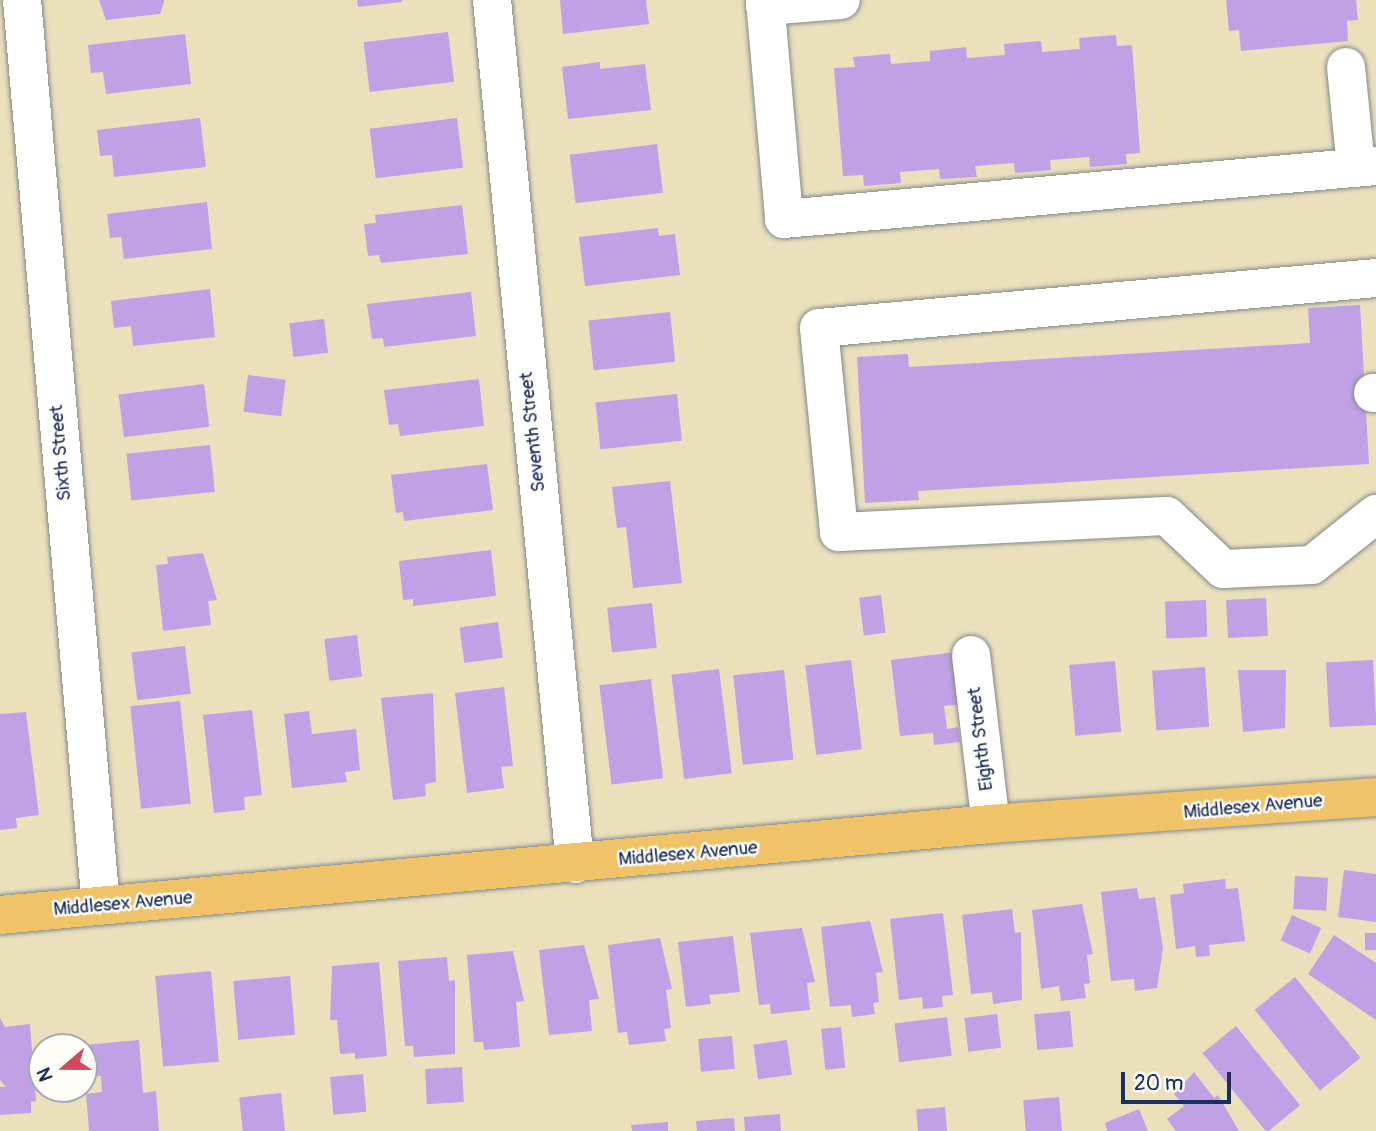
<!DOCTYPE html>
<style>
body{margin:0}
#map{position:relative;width:1376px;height:1131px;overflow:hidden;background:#eae0bc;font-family:Pangolin,sans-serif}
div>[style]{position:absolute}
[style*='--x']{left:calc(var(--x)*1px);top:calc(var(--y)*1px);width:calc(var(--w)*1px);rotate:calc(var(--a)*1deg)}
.building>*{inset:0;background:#c1a0e6;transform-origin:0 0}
.roads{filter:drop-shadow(0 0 2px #82888d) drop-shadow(0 0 2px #82888d)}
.minor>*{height:38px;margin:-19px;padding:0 19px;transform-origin:19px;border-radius:19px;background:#fff}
.major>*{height:38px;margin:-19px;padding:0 19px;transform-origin:19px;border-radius:19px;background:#f1c369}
span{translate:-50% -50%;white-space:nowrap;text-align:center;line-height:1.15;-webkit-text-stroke:5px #fdfcf7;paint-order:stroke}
.street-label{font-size:19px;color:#1b2f5e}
.north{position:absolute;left:28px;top:1033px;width:70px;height:70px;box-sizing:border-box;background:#fdfcf7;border:2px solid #a3aaba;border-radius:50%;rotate:250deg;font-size:19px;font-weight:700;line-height:28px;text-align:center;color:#1b2f5e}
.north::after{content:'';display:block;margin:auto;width:24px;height:32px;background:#d1495b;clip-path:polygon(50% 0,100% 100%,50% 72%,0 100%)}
.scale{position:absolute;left:1121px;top:1072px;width:110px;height:32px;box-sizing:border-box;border:4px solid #1b2f5e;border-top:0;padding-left:9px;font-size:21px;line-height:24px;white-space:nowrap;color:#1b2f5e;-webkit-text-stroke:5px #fdfcf7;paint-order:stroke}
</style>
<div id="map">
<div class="building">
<i style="clip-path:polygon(99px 0,164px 0,164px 2px,160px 14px,106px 20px)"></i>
<i style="clip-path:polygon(357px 0,402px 0,402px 2px,358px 7px)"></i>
<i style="clip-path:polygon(560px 0,646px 0,649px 24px,563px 34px)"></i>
<i style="clip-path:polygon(1226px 0,1356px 0,1358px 20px,1347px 21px,1348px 41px,1241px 51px,1239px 30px,1229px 31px)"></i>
<i style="left:448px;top:32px;width:50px;height:85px;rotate:83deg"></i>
<i style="clip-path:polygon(185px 34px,191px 84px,106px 94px,103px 72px,91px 73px,88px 45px)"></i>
<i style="clip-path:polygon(1116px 35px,1117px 46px,1132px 45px,1140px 153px,1126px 154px,1127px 164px,1090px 167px,1089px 157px,1050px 160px,1051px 170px,1015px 173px,1014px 163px,975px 166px,977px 177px,940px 179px,939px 169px,900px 172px,901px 183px,864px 186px,863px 175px,843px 176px,834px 68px,855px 67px,853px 57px,890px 54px,891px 64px,930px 61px,930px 51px,966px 47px,967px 58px,1005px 55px,1004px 44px,1041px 41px,1042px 52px,1080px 49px,1079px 38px)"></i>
<i style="clip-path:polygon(600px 62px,600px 69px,645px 64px,651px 110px,568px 119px,562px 67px)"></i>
<i style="clip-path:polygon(200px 118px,206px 167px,114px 177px,112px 155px,100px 156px,97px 130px)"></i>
<i style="left:457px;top:118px;width:50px;height:88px;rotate:83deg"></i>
<i style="left:657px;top:144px;width:49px;height:88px;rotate:83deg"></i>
<i style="clip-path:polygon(207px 202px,212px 249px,124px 259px,121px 237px,110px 238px,107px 214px)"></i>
<i style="clip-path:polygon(462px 205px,468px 254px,381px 263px,379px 255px,368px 256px,364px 224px,376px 223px,375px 215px)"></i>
<i style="clip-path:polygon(658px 228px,659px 236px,675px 234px,680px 275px,585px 286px,579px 237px)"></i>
<i style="clip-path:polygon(210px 289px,215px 337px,133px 346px,131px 326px,114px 328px,111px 301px)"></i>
<i style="clip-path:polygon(471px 292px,476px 336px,384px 347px,383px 338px,372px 339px,367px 304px)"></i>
<i style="clip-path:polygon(1360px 305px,1369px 464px,918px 491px,919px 500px,865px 503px,857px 357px,908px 354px,909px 367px,1310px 343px,1308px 308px)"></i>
<i style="left:670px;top:312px;width:50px;height:82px;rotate:84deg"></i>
<i style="left:324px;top:319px;width:34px;height:35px;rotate:83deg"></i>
<i style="left:248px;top:375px;width:38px;height:37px;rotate:7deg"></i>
<i style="clip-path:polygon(479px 379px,484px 426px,400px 436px,398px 424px,389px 425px,384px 390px)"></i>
<i style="left:204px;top:384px;width:43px;height:86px;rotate:83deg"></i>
<i style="left:677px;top:394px;width:47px;height:82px;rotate:84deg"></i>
<i style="left:210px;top:445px;width:47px;height:84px;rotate:84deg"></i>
<i style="clip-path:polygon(487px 464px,493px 510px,404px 521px,403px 512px,396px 513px,391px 475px)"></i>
<i style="clip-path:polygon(670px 481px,682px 583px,633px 588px,626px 527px,617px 528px,612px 487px)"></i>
<i style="clip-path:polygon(491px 550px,496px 596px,413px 606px,413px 599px,403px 600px,399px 561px)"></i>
<i style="clip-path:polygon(203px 553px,217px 600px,208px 601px,211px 625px,163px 631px,156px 565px,168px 564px,167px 557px)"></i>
<i style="left:881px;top:595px;width:38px;height:22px;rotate:83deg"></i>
<i style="left:1266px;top:598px;width:38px;height:40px;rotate:87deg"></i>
<i style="left:1206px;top:600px;width:37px;height:41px;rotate:88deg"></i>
<i style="left:652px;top:603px;width:45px;height:45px;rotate:84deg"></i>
<i style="left:498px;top:622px;width:36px;height:39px;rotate:82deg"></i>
<i style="left:357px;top:635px;width:42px;height:33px;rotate:83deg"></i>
<i style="left:185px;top:646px;width:48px;height:54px;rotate:83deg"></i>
<i style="clip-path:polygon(956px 652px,962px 704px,944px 706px,947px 729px,958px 727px,960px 742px,934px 745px,933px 733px,900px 736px,891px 660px)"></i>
<i style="left:851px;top:660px;width:90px;height:46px;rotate:83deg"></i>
<i style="left:1373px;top:660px;width:65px;height:47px;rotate:87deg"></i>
<i style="left:1115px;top:661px;width:71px;height:46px;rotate:85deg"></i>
<i style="left:1205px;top:667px;width:60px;height:53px;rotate:86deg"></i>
<i style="left:719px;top:669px;width:105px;height:48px;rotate:83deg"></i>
<i style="left:784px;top:670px;width:90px;height:51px;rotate:84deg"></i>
<i style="clip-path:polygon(1238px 670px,1286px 670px,1285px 728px,1243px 732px)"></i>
<i style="left:651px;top:679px;width:100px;height:52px;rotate:83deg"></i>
<i style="clip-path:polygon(504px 687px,513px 766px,501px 767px,504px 788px,467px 793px,455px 693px)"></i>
<i style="clip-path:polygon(433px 693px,436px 782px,425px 784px,426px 796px,393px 800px,381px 698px)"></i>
<i style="left:180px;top:701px;width:103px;height:50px;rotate:84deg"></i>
<i style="clip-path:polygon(252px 710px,262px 795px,244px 797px,245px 810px,214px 813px,203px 715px)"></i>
<i style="clip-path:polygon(309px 711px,312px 734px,356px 729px,360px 770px,345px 772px,347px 782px,292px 788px,284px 714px)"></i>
<i style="clip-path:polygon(26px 712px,39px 815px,16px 818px,17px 828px,0 830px,0 714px)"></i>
<i style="clip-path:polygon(1344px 870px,1376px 874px,1376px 922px,1338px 917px)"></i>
<i style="left:1295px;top:876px;width:33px;height:33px;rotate:3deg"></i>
<i style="clip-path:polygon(1225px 879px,1226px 889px,1238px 888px,1245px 941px,1209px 945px,1210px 956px,1196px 957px,1195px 946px,1176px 949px,1170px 895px,1184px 893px,1183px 884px)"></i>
<i style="clip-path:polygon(1137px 888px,1139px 899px,1155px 897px,1163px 948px,1157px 988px,1135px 991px,1134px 979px,1111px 981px,1101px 892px)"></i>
<i style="clip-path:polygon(1082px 904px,1093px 954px,1087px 955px,1090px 983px,1084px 984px,1086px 998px,1061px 1001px,1059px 986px,1041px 989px,1032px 910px)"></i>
<i style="clip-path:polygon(1012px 909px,1015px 933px,1021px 932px,1022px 1000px,993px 1004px,992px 992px,971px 994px,962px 915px)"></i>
<i style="clip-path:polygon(943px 913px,953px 995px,942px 996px,943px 1007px,923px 1009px,922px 997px,899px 1000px,890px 919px)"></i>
<i style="left:1292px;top:915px;width:32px;height:28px;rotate:24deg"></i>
<i style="clip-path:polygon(870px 921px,883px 972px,876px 973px,879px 1002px,873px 1003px,875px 1014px,852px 1017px,851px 1005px,830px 1007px,821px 927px)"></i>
<i style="clip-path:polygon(802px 928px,815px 982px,807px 983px,810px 1010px,771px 1014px,770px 1004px,759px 1005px,750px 933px)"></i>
<i style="left:1365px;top:933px;width:11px;height:17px"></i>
<i style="clip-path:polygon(1334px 935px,1376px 963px,1376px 1020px,1308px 974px)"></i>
<i style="clip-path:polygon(733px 936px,740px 992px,709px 995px,711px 1004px,686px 1007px,678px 942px)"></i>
<i style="clip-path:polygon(660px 938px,672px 989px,666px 990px,671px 1028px,664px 1029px,666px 1041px,629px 1045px,627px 1032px,618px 1033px,608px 945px)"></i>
<i style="clip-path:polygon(584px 945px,599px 999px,589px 1000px,592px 1031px,549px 1035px,539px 950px)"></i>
<i style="clip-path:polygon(513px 951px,524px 1001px,516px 1002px,520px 1047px,484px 1050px,483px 1042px,474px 1042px,467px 955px)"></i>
<i style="clip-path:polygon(447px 957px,449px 981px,455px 980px,455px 1054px,414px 1057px,413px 1046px,405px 1046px,398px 961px)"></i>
<i style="clip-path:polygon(379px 962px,387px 1056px,355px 1059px,355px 1053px,340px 1054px,337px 1020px,330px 1020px,332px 966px)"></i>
<i style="left:211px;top:971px;width:91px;height:56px;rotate:85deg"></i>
<i style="left:290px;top:976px;width:59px;height:57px;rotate:85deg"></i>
<i style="left:1295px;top:977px;width:104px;height:52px;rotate:51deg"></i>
<i style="left:1070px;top:1011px;width:36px;height:36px;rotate:85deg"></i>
<i style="left:997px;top:1014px;width:34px;height:33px;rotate:83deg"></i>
<i style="left:947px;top:1017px;width:39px;height:53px;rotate:83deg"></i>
<i style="clip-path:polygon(0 1018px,5px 1027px,30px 1024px,36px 1101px,31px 1102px,31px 1113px,0 1115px,0 1087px,6px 1087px,0 1080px)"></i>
<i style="left:1236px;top:1026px;width:102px;height:43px;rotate:51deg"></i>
<i style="left:841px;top:1027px;width:41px;height:20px;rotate:84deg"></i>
<i style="left:732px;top:1036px;width:33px;height:34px;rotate:85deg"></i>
<i style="clip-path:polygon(139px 1040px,143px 1093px,156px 1091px,159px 1131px,89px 1131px,86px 1094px,102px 1092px,101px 1076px,84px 1078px,84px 1045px)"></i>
<i style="left:787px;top:1040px;width:35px;height:34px;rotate:82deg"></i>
<i style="left:462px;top:1067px;width:35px;height:37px;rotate:87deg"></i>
<i style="clip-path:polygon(1194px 1072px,1214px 1098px,1218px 1095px,1239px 1131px,1176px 1131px,1167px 1119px,1184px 1106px,1174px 1094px)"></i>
<i style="left:363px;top:1074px;width:38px;height:33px;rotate:85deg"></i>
<i style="left:281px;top:1093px;width:38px;height:42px;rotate:84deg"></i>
<i style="left:1059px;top:1097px;width:34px;height:36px;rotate:85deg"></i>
<i style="left:945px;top:1107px;width:24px;height:29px;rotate:85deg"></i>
<i style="clip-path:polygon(1139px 1109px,1148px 1131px,1107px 1131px,1105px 1123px)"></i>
<i style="clip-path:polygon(780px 1114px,781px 1131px,745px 1131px,744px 1117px)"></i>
<i style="clip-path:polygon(734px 1118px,735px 1131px,697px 1131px,696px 1121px)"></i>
<i style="clip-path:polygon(668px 1122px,668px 1131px,632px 1131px,631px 1125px)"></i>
</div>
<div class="roads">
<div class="minor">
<i style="--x:22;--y:0;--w:909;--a:85.02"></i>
<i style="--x:492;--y:0;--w:868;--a:84.51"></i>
<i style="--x:765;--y:0;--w:220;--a:85"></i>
<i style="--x:784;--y:219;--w:594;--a:-5.12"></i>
<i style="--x:765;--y:6;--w:76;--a:-4.5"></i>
<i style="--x:1346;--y:67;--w:101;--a:84.3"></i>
<i style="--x:1376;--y:278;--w:559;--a:174.87"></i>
<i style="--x:819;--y:328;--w:205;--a:84.4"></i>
<i style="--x:839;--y:532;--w:328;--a:-2.8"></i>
<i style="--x:1167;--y:516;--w:77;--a:43.4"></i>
<i style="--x:1223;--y:569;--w:89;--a:-2.6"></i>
<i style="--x:1312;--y:565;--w:82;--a:-38.6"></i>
<i style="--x:1373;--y:393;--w:3;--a:0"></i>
<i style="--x:971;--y:655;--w:170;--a:83.3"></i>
</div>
<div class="major">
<i style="--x:0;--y:915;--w:995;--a:-5.25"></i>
<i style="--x:991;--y:824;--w:386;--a:-4"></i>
</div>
</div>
<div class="street-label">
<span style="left:533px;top:432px;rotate:-96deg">Seventh Street</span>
<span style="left:61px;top:453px;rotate:-95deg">Sixth Street</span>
<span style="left:981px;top:739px;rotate:-97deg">Eighth Street</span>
<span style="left:1253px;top:807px;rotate:-5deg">Middlesex Avenue</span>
<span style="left:688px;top:854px;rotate:-5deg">Middlesex Avenue</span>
<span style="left:123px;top:904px;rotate:-5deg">Middlesex Avenue</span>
</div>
<div class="north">N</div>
<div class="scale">20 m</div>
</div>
